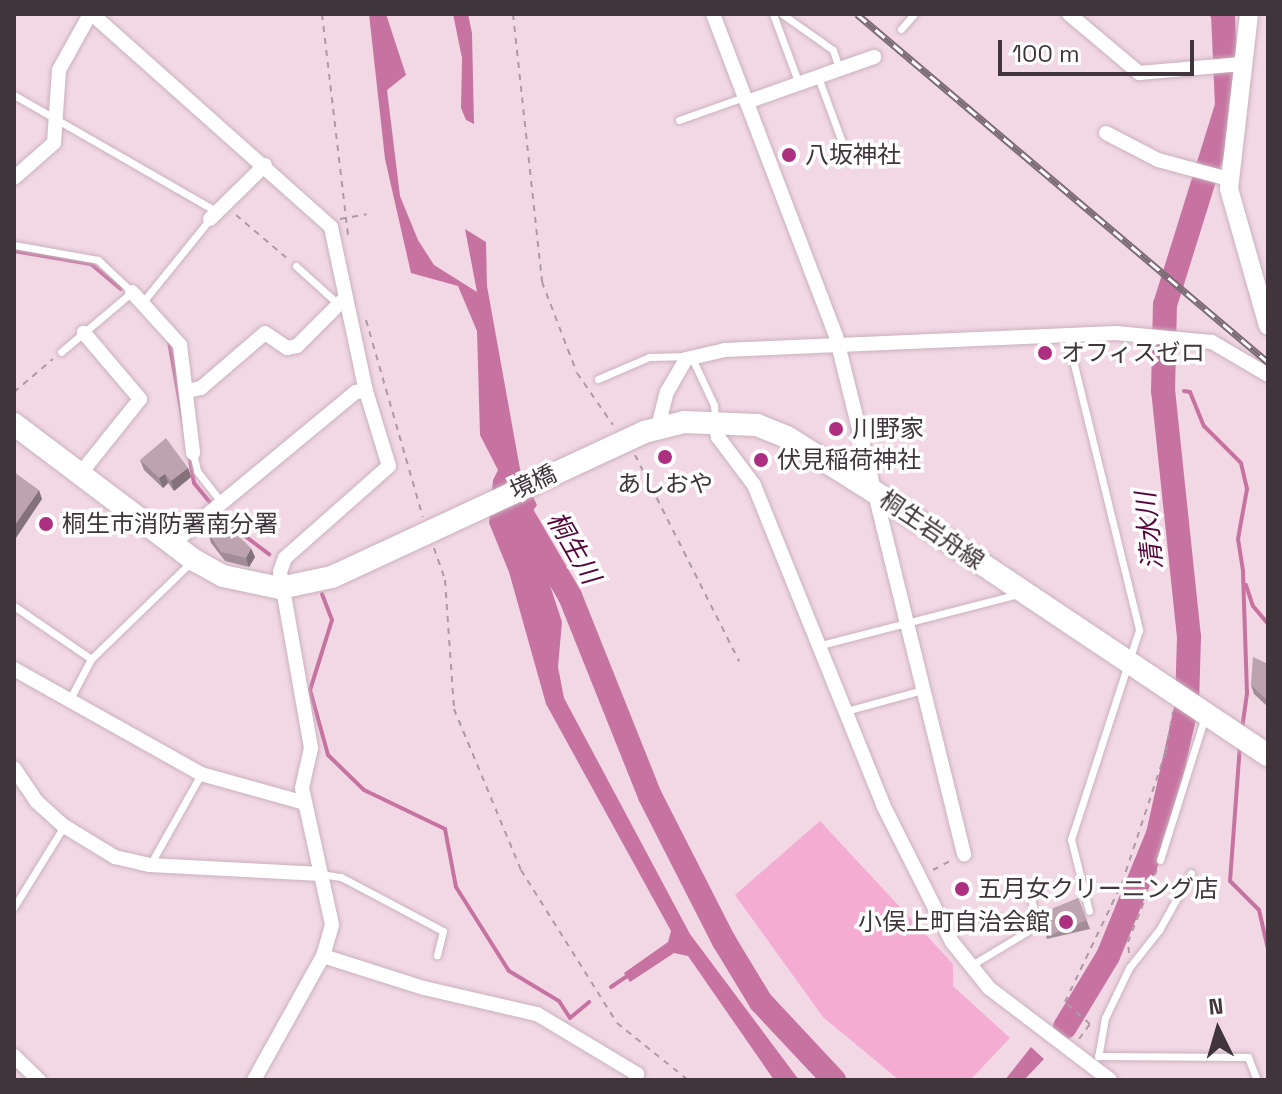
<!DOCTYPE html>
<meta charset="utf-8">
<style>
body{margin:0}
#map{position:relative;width:1282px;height:1094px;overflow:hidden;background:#f2d8e5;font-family:"Space Grotesk","Noto Sans JP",sans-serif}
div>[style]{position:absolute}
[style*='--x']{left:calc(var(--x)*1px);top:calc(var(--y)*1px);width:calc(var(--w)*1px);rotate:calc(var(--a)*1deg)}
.green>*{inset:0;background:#f5acd3}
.water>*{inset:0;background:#c773a2}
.stream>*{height:4px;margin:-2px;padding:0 2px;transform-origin:2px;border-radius:2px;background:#c773a2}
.river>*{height:24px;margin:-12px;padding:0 12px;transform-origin:12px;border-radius:12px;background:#c773a2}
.path>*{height:2px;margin-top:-1px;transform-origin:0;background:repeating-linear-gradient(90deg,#ad99a3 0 6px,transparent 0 12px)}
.roads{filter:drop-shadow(0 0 2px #cab1be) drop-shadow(0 0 2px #cab1be)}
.service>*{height:7px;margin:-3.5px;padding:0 3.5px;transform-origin:3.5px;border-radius:3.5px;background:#fff}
.minor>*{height:14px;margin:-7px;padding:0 7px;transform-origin:7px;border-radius:7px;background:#fff}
.tertiary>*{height:18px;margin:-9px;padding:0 9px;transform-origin:9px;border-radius:9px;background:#fff}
.primary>*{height:22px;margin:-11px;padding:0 11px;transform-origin:11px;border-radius:11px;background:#fff}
.rail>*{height:7px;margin-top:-3.5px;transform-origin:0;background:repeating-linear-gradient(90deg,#fff 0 12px,#7c6c74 0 24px);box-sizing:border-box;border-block:2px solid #7c6c74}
.wall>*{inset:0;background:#a28c96}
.shaded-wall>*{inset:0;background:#84727a}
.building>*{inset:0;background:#bca3af;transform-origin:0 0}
.dots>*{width:22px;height:22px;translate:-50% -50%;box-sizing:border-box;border:4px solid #fff;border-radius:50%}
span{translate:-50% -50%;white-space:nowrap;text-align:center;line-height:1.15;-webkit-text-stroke:7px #fff;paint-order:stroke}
.poi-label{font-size:24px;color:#3f353a}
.left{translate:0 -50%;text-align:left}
.right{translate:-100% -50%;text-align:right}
.street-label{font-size:24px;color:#3f353a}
.water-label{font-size:26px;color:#55073c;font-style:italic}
.frame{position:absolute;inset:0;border:16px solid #3f353a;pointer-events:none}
.north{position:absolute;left:1178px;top:990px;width:80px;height:80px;-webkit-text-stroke:6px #fff;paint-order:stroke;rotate:355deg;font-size:22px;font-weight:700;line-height:32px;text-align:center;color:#3f353a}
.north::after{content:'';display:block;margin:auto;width:28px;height:36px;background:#3f353a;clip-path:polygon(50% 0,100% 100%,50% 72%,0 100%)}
.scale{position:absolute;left:998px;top:40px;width:196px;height:36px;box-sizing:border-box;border:4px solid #3f353a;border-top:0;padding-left:10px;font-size:24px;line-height:28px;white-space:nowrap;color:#3f353a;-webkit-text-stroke:6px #fff;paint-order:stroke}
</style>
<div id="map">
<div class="green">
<i style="clip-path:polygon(820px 821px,953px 964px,953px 986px,1010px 1038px,970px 1080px,899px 1080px,823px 1017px,735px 895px)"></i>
</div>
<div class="water">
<i style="clip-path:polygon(369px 14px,386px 14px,406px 75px,387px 90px,400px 196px,418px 240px,434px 265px,477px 292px,465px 229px,486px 242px,487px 286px,520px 469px,537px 505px,528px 518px,562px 622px,558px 667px,564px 698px,690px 934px,799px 1080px,774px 1080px,688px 956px,674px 953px,630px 982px,624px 973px,668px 942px,671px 931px,546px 704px,509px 572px,489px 523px,493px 480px,498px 470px,480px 435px,477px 331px,458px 286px,411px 273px,385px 159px)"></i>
<i style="clip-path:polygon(453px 14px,468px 14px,472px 33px,474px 124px,466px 120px,461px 108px,462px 58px)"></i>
<i style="clip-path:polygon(1031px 1047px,1044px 1059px,1024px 1080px,1005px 1080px)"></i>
</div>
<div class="stream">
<i style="--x:1211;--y:14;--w:19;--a:51"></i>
<i style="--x:14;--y:251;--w:78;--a:9.6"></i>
<i style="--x:91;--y:264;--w:39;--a:40"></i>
<i style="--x:169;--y:341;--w:144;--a:80"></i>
<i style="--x:194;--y:483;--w:50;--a:50.6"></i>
<i style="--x:226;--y:522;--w:54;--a:36.7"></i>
<i style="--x:1184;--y:391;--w:6;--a:9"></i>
<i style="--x:1190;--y:392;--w:37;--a:68"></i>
<i style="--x:1204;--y:426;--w:52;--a:45"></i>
<i style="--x:1241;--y:463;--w:27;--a:77"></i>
<i style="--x:1247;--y:489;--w:51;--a:100.2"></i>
<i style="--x:1238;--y:539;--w:33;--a:81"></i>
<i style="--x:1246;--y:585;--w:22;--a:72"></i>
<i style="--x:1253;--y:606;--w:23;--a:50"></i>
<i style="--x:322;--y:594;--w:28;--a:69"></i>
<i style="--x:332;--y:620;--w:73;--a:107.4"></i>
<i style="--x:310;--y:690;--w:67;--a:74.5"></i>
<i style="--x:328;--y:755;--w:50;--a:44.2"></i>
<i style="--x:364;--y:790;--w:90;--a:25.7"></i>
<i style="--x:445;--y:829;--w:59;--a:79.3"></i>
<i style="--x:456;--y:887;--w:99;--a:57.8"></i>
<i style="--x:509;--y:971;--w:58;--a:31"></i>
<i style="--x:559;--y:1001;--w:20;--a:57"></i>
<i style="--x:570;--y:1018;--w:25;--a:-40"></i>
<i style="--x:1242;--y:729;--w:36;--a:-82"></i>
<i style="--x:1247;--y:693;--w:122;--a:-91.9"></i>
<i style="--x:1240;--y:745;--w:136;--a:94.2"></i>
<i style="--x:1230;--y:881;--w:41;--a:45"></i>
<i style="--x:1259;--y:910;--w:40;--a:77"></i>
<i style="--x:611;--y:987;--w:22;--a:-34"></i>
</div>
<div class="river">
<i style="--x:515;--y:502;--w:109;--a:59.7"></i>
<i style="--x:570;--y:596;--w:215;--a:68.2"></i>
<i style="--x:650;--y:796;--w:163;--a:63"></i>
<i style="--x:724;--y:941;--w:71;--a:58.8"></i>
<i style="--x:761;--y:1002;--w:107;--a:46.9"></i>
<i style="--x:1065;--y:1027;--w:83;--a:-58.8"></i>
<i style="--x:1108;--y:956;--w:132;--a:-67.7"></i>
<i style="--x:1158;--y:834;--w:133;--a:-77.4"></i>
<i style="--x:1187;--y:704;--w:67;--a:-88.3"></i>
<i style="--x:1189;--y:637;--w:247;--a:-96"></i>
<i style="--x:1163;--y:391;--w:86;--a:-88.7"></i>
<i style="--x:1165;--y:305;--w:208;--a:-72.7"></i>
<i style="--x:1227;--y:106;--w:92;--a:-92.5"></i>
</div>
<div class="path">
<i style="--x:322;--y:14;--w:223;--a:83.3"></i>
<i style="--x:513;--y:14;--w:270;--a:83.8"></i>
<i style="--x:542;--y:282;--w:97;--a:69"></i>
<i style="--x:577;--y:373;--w:63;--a:55.3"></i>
<i style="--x:236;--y:215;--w:70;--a:40.3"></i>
<i style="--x:340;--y:219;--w:27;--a:-10"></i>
<i style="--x:366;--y:320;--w:205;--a:73.9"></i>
<i style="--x:14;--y:392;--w:51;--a:-40.2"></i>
<i style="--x:635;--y:455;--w:231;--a:63.2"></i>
<i style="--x:434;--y:548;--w:34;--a:71"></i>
<i style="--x:445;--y:580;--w:129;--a:86"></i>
<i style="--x:454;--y:709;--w:174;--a:67.4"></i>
<i style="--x:521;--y:870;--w:181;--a:57.9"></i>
<i style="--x:617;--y:1023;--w:91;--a:38.8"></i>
<i style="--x:933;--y:870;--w:21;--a:-28"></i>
<i style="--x:1129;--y:953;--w:11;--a:-95"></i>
<i style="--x:1128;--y:942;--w:79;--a:-68.3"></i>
<i style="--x:1079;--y:1039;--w:19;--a:-54"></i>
<i style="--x:1090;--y:1024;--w:33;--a:-139"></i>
<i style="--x:1065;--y:1002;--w:132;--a:-64.4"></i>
<i style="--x:1122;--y:883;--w:139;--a:-71.6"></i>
<i style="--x:1166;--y:751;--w:40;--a:-80"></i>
</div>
<div class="roads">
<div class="service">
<i style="--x:773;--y:14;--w:75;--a:69.6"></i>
<i style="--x:782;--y:14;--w:62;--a:35.2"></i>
<i style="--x:833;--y:50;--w:20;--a:72"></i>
<i style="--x:901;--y:29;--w:20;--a:-49"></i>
<i style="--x:818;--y:77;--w:72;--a:69.8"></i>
<i style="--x:14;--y:95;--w:233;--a:29.9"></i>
<i style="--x:679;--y:120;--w:69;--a:-19.5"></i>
<i style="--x:14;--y:245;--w:85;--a:10.1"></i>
<i style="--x:98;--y:260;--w:47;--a:43.3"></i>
<i style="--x:132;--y:292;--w:93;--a:139.8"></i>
<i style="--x:296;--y:266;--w:57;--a:42.1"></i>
<i style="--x:142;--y:303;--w:108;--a:-51"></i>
<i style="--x:1067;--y:336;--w:303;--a:76.2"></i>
<i style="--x:1139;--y:630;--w:220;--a:108"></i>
<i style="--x:1071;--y:839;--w:74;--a:76"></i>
<i style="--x:598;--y:379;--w:56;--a:-23.3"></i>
<i style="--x:649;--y:357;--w:42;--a:-1.4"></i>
<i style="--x:691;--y:356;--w:54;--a:64.9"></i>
<i style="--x:714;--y:405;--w:15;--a:86"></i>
<i style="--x:193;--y:453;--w:18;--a:77"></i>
<i style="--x:197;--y:471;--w:39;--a:52"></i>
<i style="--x:14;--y:606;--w:93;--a:34.5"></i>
<i style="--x:817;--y:646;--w:208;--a:-14.5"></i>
<i style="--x:71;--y:697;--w:43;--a:-62.2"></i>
<i style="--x:91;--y:659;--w:141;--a:-44.1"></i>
<i style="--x:846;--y:711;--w:79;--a:-15.4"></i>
<i style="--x:1160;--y:860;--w:151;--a:-72.6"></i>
<i style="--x:150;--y:865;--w:104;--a:-60.7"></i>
<i style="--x:1191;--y:873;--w:65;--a:119.3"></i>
<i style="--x:1159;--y:930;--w:48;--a:128.3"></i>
<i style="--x:1129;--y:968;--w:55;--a:115.6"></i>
<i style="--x:1105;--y:1018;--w:39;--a:100"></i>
<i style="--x:1098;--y:1056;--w:150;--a:0.4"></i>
<i style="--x:1248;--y:1057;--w:25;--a:69"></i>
<i style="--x:321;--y:874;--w:20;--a:9"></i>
<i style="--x:341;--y:877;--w:115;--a:27.9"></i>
<i style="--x:443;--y:931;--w:25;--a:104"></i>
<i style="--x:14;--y:907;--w:95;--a:-58.3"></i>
<i style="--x:970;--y:966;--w:79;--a:-31.1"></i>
<i style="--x:1038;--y:925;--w:38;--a:-105"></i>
</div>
<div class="minor">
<i style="--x:92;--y:14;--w:320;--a:41.7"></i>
<i style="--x:331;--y:227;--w:168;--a:78"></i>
<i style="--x:366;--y:391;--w:78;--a:73"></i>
<i style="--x:389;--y:466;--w:139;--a:138.5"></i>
<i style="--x:285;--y:558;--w:15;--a:110"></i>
<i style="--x:280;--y:572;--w:179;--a:80"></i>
<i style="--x:311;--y:748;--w:41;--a:102.7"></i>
<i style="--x:302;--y:788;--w:140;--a:77.6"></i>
<i style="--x:332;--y:925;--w:32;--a:106"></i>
<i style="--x:323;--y:956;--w:142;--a:119.1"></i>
<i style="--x:713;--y:14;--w:345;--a:69.1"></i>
<i style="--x:836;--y:336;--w:534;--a:76.12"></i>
<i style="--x:1069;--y:14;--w:92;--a:40.1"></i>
<i style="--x:1139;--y:73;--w:103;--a:-5"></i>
<i style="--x:747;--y:102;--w:135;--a:-19.5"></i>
<i style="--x:1106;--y:133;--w:59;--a:27.4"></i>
<i style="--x:1158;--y:160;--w:73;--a:15"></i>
<i style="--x:14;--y:178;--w:53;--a:-41.2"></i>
<i style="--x:54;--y:143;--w:73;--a:-86.1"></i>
<i style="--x:59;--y:70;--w:64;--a:-61"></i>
<i style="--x:210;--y:219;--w:77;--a:-44.5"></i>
<i style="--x:132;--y:292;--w:72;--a:47.8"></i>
<i style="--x:180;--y:345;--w:109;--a:83.1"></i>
<i style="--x:187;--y:391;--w:14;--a:-12"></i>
<i style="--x:201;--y:388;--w:84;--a:-40.7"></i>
<i style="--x:265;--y:333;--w:27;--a:34"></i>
<i style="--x:287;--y:348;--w:10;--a:-11"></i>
<i style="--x:297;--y:346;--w:68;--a:-45"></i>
<i style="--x:715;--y:422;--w:15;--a:79"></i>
<i style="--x:718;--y:437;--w:60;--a:53.1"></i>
<i style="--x:754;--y:485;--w:345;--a:68"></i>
<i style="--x:883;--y:805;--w:153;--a:63.3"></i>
<i style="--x:952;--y:942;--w:59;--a:51.2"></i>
<i style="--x:989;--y:988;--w:152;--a:37.2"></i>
<i style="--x:658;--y:427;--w:36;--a:-76"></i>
<i style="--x:667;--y:392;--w:38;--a:-60"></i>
<i style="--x:686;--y:359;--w:39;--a:-13"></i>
<i style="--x:724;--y:350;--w:392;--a:-2.5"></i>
<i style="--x:1116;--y:333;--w:96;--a:5.4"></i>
<i style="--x:1212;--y:342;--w:65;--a:30.5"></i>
<i style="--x:80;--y:474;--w:96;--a:-51.3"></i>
<i style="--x:140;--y:399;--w:87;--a:-130.3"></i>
<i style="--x:172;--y:544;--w:239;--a:-39.6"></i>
<i style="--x:356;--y:392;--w:10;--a:-6"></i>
<i style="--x:14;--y:669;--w:214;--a:29.3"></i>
<i style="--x:201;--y:774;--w:108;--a:15.6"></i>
<i style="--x:14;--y:768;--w:40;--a:56"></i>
<i style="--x:36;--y:801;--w:38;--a:42"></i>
<i style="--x:64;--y:826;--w:60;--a:31.3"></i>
<i style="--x:115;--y:857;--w:36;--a:13"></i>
<i style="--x:150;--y:865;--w:171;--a:3"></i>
<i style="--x:323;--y:956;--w:106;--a:17.6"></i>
<i style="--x:424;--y:988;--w:116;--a:13"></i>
<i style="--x:537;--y:1014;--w:117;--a:31"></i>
<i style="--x:637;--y:1074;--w:6;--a:108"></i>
<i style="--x:14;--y:1056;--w:35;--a:44"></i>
</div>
<div class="tertiary">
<i style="--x:1249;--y:14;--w:176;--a:96.5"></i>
<i style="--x:1229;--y:189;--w:142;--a:74.1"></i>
</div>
<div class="primary">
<i style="--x:14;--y:424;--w:226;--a:37.1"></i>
<i style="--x:194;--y:560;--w:33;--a:29"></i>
<i style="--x:223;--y:576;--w:58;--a:11.9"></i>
<i style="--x:280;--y:588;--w:53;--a:-11.9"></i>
<i style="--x:332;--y:577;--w:344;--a:-24.9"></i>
<i style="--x:644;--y:432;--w:41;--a:-14"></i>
<i style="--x:684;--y:422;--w:73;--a:2.4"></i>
<i style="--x:757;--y:425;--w:32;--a:22"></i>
<i style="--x:787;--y:437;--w:105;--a:32.2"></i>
<i style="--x:876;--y:493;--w:471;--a:33.8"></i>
</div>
</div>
<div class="rail">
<i style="--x:857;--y:14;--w:539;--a:40.26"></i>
</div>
<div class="wall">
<i style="clip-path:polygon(140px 460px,188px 468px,191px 477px,174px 491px,168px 483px,163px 488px,144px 470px)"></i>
<i style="clip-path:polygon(208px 533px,255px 557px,249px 567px,225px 561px,211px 543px)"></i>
<i style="clip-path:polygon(1268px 664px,1268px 707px,1254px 694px,1251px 685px)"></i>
<i style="clip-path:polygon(1078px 898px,1090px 929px,1047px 939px,1044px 929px)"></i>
</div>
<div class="shaded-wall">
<i style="clip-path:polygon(188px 468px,191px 477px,174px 491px,171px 481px)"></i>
<i style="clip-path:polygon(165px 474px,168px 483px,163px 488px,159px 478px)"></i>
<i style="clip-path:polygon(39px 490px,42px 499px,16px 538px,14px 534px,14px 526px)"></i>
<i style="clip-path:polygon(251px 548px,255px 557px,249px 567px,246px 558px)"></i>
</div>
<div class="building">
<i style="clip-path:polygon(166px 438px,188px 468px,171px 481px,165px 474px,159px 478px,140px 460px)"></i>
<i style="clip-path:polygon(14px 472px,39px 490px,14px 526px)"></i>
<i style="clip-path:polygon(223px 521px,251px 548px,246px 558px,221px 552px,208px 533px)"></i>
<i style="clip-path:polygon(1253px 657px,1268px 664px,1268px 701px,1251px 685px)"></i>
<i style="left:1078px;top:898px;width:24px;height:40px;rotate:68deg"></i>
</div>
<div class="dots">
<i style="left:789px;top:155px;background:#ad2f7f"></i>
<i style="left:1045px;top:353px;background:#ad2f7f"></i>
<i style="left:836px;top:429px;background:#ad2f7f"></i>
<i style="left:665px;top:457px;background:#ad2f7f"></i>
<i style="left:761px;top:460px;background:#ad2f7f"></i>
<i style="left:46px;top:524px;background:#ad2f7f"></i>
<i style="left:962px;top:889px;background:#ad2f7f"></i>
<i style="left:1066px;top:922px;background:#ad2f7f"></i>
</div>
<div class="poi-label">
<span class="left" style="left:805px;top:155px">八坂神社</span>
<span class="left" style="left:1061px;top:353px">オフィスゼロ</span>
<span class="left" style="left:852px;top:429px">川野家</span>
<span class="left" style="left:777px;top:460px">伏見稲荷神社</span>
<span style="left:665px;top:484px">あしおや</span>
<span class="left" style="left:62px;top:524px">桐生市消防署南分署</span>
<span class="left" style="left:978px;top:889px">五月女クリーニング店</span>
<span class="right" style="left:1050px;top:922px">小俣上町自治会館</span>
</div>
<div class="street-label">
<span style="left:533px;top:482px;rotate:-25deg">境橋</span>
<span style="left:932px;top:530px;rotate:34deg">桐生岩舟線</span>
</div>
<div class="water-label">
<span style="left:1150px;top:531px;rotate:-96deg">清水川</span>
<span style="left:573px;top:548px;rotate:60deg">桐生川</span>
</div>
<div class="frame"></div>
<div class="north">N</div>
<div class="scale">100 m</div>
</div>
